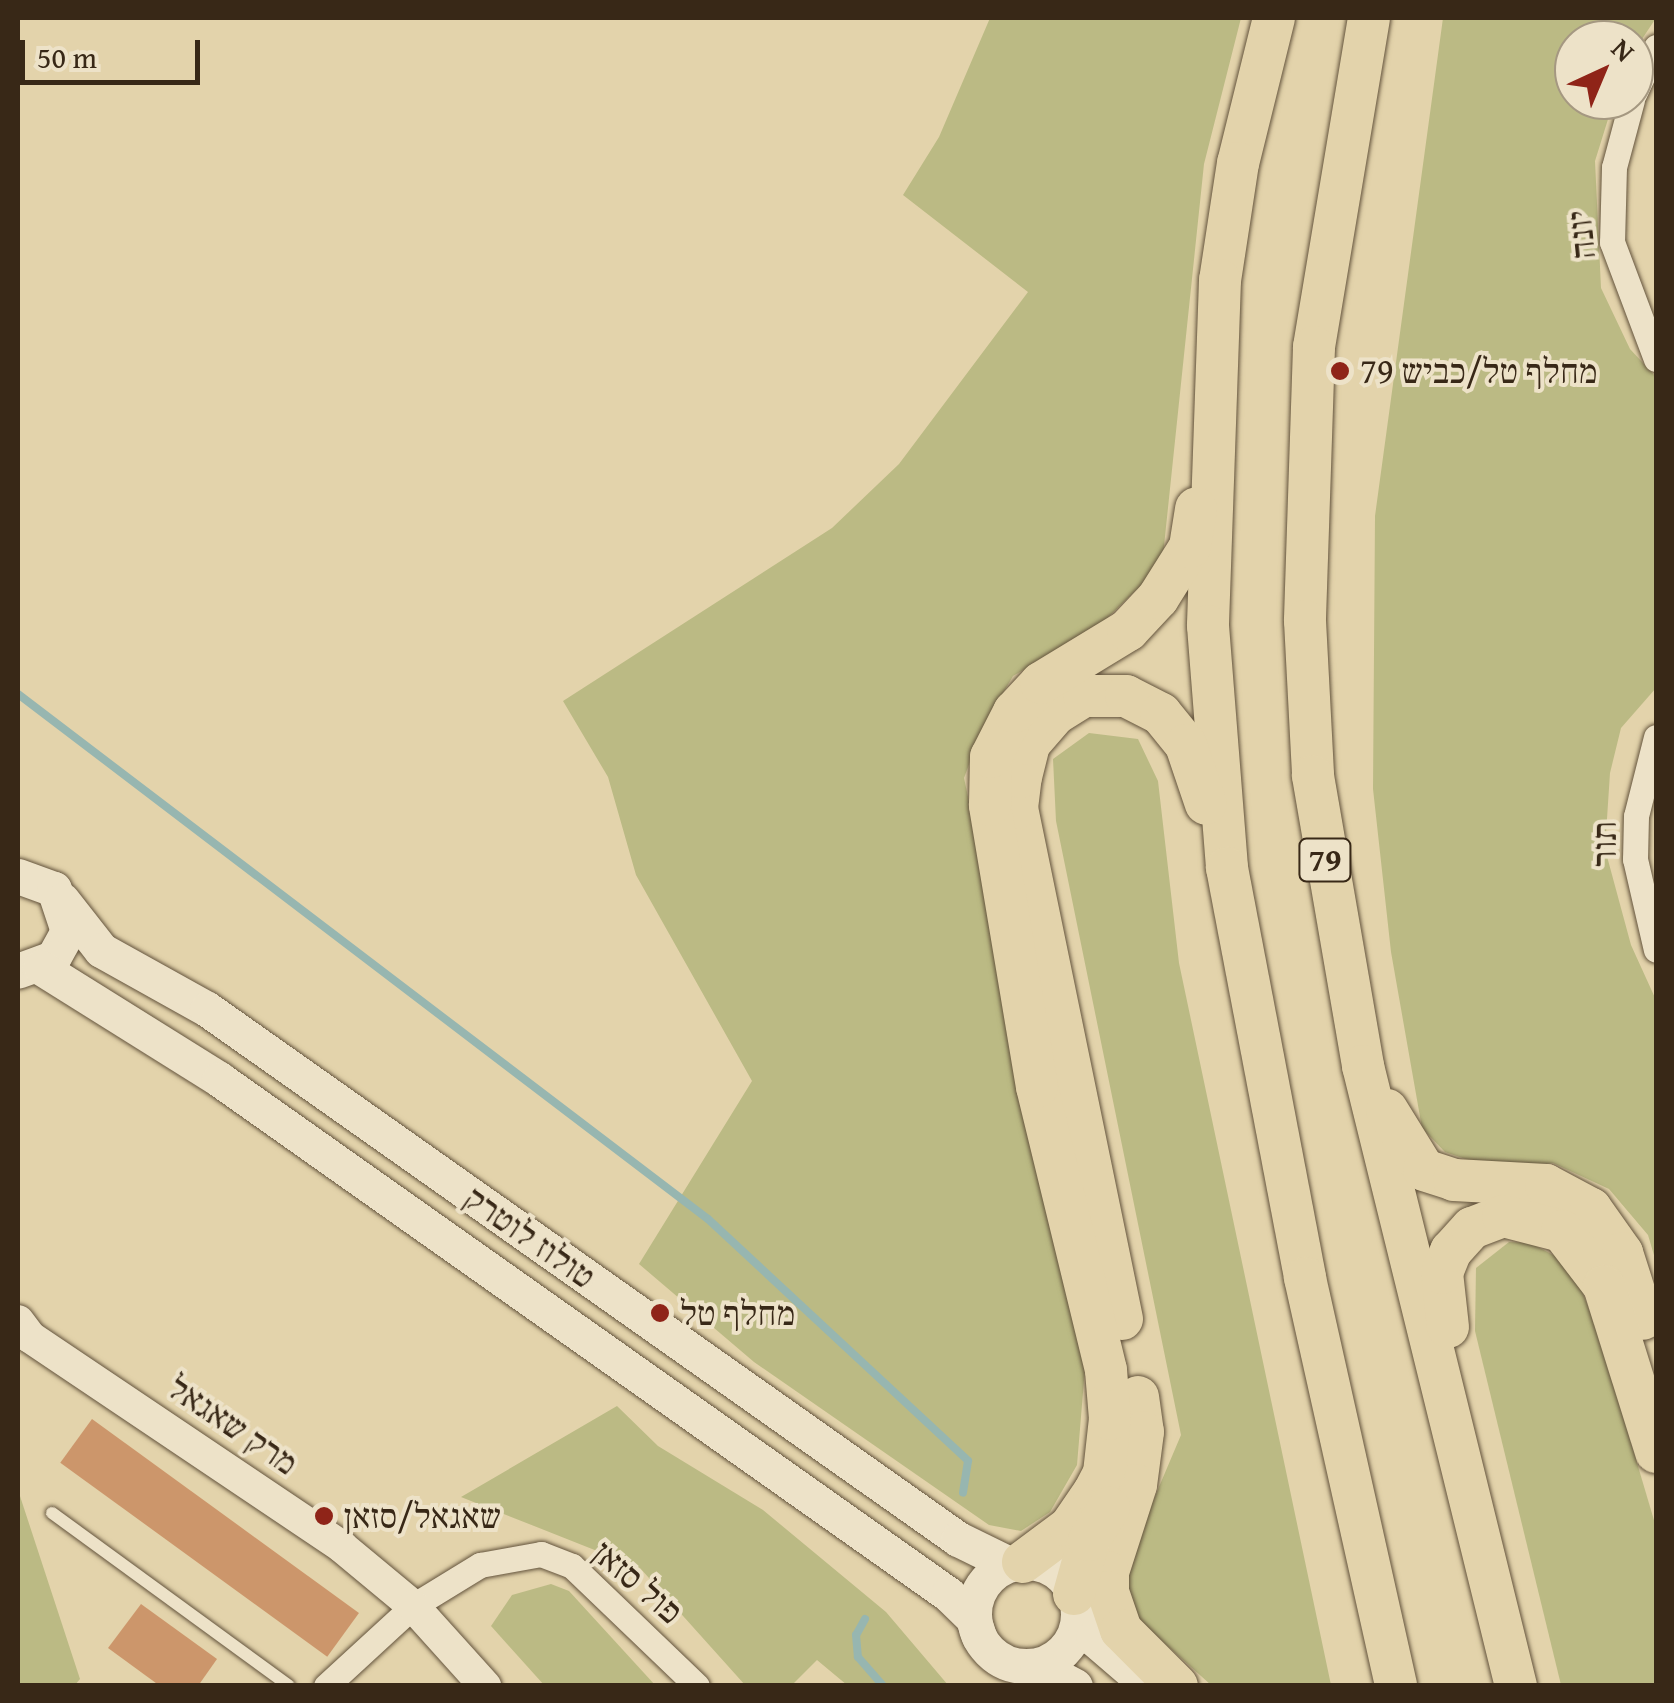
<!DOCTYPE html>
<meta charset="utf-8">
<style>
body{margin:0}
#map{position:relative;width:1674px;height:1703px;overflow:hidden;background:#e3d3ab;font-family:"Gentium Book Plus","Frank Ruhl Libre",serif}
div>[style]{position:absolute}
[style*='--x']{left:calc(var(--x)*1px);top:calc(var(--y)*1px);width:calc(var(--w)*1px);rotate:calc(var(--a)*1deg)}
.green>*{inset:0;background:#bbba84}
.stream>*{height:8px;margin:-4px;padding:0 4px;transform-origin:4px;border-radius:4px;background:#97b6b0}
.building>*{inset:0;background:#cc966b;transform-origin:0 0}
.roads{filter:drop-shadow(0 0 2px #63533c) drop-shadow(0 0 2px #63533c)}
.service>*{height:12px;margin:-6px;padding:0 6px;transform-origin:6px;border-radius:6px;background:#ede2c8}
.minor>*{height:25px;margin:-12.5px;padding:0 12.5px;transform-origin:12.5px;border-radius:12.5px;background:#ede2c8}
.tertiary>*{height:32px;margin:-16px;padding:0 16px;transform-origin:16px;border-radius:16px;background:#ede2c8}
.secondary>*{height:35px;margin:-17.5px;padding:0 17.5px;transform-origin:17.5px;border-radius:17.5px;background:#ede2c8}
.secondary>.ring{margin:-17.5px;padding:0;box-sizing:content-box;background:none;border:35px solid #ede2c8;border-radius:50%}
.trunk>*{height:42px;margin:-21px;padding:0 21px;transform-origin:21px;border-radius:21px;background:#e3d3ab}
.dots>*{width:28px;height:28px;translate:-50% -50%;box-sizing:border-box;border:5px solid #ede2c8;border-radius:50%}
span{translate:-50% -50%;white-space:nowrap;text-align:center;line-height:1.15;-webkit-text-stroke:8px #ede2c8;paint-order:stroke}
.shield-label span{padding:2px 8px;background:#ede2c8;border:2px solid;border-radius:8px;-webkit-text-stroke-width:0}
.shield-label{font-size:32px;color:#382817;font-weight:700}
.street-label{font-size:35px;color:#382817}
.poi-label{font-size:35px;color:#382817}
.left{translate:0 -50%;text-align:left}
.frame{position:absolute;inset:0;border:20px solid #382817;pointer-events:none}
.north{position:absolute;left:1554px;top:20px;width:100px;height:100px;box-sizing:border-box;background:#ede2c8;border:2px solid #a59881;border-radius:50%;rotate:44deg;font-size:28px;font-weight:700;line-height:40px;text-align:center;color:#382817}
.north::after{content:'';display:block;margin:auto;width:35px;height:45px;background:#8f2418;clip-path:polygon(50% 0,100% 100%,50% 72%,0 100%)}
.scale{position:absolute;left:20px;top:40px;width:180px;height:45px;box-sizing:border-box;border:5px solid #382817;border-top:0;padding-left:12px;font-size:30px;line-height:35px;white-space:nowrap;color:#382817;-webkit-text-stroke:8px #ede2c8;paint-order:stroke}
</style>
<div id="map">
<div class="green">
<i style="clip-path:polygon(990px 18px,1241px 18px,1204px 164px,1162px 565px,1099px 626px,1013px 676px,983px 727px,964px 778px,1086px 1356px,1077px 1465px,1050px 1512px,1021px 1531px,989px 1525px,754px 1362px,639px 1264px,752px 1081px,636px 875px,608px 777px,563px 701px,832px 528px,899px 464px,1028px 292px,903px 195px,939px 137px)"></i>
<i style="clip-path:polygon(1443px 18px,1656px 18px,1634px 51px,1634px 40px,1574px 40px,1574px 100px,1614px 100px,1595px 161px,1601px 288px,1630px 349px,1656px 377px,1656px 688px,1621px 728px,1610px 773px,1605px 849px,1631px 945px,1656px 1000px,1656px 1262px,1648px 1235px,1609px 1189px,1553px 1163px,1492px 1168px,1445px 1152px,1422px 1128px,1391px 952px,1373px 789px,1375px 516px)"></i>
<i style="clip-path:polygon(1089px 733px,1138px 739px,1158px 781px,1179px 963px,1331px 1685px,1211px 1685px,1130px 1612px,1120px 1579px,1181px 1435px,1056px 821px,1053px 759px)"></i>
<i style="clip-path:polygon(1509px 1242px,1530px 1243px,1561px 1259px,1577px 1278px,1600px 1338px,1656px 1527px,1656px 1685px,1561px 1685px,1475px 1331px,1476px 1268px)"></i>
<i style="clip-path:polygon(617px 1406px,658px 1446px,763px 1510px,886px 1612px,948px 1685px,847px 1685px,817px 1660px,792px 1685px,745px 1685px,640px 1568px,461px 1497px)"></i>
<i style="clip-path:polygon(18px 1490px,80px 1679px,75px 1685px,18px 1685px)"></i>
<i style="clip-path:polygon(551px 1584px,569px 1591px,655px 1685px,544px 1685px,491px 1626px,512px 1595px)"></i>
</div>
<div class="stream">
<i style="--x:18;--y:694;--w:867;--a:37.27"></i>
<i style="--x:708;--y:1219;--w:355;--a:42.9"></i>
<i style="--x:968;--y:1461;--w:32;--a:99"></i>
<i style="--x:865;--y:1619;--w:18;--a:119"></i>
<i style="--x:856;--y:1635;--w:22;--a:85"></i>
<i style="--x:858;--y:1657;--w:38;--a:49"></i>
</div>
<div class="building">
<i style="left:92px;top:1419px;width:330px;height:54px;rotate:36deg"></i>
<i style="clip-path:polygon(141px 1604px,217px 1659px,198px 1686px,160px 1686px,108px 1648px)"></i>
</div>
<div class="roads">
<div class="service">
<i style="--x:52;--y:1513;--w:293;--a:36.1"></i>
</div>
<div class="minor">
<i style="--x:1634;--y:94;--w:52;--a:-64.9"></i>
<i style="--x:1632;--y:100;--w:69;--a:105"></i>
<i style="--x:1614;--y:167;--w:75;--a:91.5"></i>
<i style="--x:1612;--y:242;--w:125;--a:69.4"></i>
<i style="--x:1656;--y:737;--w:81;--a:104.2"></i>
<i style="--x:1636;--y:816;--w:43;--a:91.3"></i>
<i style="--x:1635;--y:859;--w:93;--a:77"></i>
<i style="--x:326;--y:1686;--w:118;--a:-42.6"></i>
<i style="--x:413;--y:1606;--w:79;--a:-31.5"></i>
<i style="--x:480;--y:1565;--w:62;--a:-10.2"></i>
<i style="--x:541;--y:1554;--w:33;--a:21"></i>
<i style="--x:572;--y:1566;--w:173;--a:43.8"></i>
</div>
<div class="tertiary">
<i style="--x:18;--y:1321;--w:20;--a:53"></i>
<i style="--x:30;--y:1337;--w:376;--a:33.9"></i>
<i style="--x:342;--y:1547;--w:92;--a:39.7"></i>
<i style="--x:413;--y:1606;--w:108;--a:48"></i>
</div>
<div class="secondary">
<i style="--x:18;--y:876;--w:38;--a:20"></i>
<i style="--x:54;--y:889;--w:44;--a:71.6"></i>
<i style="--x:68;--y:931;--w:31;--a:119"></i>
<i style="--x:53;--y:958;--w:37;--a:160"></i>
<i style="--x:62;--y:900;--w:63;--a:52"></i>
<i style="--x:101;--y:950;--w:121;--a:29.1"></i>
<i style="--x:207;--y:1009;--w:919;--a:35.21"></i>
<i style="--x:958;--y:1539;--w:57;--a:26.1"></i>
<i style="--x:40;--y:967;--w:211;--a:32"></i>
<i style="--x:219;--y:1079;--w:893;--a:35.24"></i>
<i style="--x:948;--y:1594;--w:35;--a:44"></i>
<i style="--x:973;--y:1618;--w:20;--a:72"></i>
<i class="ring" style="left:974px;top:1562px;width:69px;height:69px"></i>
<i style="--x:1078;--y:1611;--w:31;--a:61"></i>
<i style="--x:1093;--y:1638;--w:74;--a:40.6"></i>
<i style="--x:1037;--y:1666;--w:43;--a:27.8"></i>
</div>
<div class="trunk">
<i style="--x:1274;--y:18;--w:149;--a:103.9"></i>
<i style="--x:1238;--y:163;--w:118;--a:98.7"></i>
<i style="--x:1220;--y:280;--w:346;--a:92"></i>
<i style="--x:1208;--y:626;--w:243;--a:85.5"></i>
<i style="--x:1227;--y:868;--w:417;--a:79.2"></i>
<i style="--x:1305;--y:1278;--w:418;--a:77.4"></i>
<i style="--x:1369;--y:18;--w:334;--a:99.5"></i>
<i style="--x:1314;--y:347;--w:274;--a:91.9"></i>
<i style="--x:1305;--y:621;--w:155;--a:87"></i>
<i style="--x:1313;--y:776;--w:294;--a:80.2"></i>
<i style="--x:1363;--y:1066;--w:639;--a:76.14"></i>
<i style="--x:1387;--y:1110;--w:70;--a:58.3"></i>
<i style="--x:1424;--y:1170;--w:32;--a:18"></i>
<i style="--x:1454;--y:1180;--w:92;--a:3.1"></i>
<i style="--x:1546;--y:1185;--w:51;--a:28.1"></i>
<i style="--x:1591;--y:1209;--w:54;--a:54.8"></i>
<i style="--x:1622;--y:1253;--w:69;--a:72.3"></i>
<i style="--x:1122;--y:1319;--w:522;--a:-101.61"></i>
<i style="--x:1017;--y:808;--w:31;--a:-83"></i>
<i style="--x:1021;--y:777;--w:34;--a:-76"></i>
<i style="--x:1029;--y:744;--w:40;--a:-49"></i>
<i style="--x:1055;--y:714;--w:34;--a:-32"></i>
<i style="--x:1084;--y:696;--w:42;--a:0"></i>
<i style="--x:1126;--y:696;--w:39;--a:27"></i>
<i style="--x:1161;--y:714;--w:40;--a:51"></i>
<i style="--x:1186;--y:745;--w:62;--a:71.3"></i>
<i style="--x:1448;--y:1327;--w:54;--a:-96.3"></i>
<i style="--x:1442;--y:1273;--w:24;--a:-68"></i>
<i style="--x:1451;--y:1251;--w:31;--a:-48"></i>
<i style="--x:1472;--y:1228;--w:33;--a:-21"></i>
<i style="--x:1503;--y:1216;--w:61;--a:14.3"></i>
<i style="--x:1562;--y:1231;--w:69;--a:52.6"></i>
<i style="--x:1604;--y:1286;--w:174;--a:72.6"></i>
<i style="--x:1138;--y:1397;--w:35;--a:82"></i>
<i style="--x:1143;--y:1432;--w:53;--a:97.5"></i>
<i style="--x:1136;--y:1485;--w:91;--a:107.8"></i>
<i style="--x:1108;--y:1572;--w:20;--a:90"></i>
<i style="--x:1108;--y:1592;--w:40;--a:71.1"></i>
<i style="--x:1121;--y:1630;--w:79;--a:45"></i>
<i style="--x:1023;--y:1562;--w:59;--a:-36.7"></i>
<i style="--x:1070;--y:1527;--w:42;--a:-55.6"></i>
<i style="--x:1094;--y:1492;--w:21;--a:-62"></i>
<i style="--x:1104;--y:1473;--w:54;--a:-83.7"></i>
<i style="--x:1110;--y:1419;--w:49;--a:-94.7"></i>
<i style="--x:1106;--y:1370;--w:291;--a:-103.7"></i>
<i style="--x:1037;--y:1087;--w:286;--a:-99.5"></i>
<i style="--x:990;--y:805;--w:48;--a:-88.8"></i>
<i style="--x:991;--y:757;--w:51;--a:-62.9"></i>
<i style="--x:1014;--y:712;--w:40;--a:-47"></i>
<i style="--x:1041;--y:683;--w:102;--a:-31.3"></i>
<i style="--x:1128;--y:630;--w:44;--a:-46.8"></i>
<i style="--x:1158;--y:598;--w:60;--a:-57.9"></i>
<i style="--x:1190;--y:547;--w:39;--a:-81"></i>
<i style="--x:1074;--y:1594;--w:56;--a:-74.5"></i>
<i style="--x:1089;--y:1540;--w:38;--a:-58"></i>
</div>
</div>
<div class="dots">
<i style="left:1340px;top:371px;background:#8f2418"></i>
<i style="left:660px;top:1313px;background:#8f2418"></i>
<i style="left:324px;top:1516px;background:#8f2418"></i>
</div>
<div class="shield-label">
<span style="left:1325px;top:860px">79</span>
</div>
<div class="street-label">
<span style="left:1581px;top:235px;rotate:-96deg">יונה</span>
<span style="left:1604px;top:844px;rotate:-90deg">תור</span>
<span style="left:530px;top:1237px;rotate:35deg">טולוז לוטרק</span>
<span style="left:233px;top:1425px;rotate:34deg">מרק שאגאל</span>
<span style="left:638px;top:1582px;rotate:41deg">פול סזאן</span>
</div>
<div class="poi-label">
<span class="left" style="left:1360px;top:371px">מחלף טל/כביש 79</span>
<span class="left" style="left:680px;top:1313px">מחלף טל</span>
<span class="left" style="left:344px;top:1516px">שאגאל/סזאן</span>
</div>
<div class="frame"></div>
<div class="north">N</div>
<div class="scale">50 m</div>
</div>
